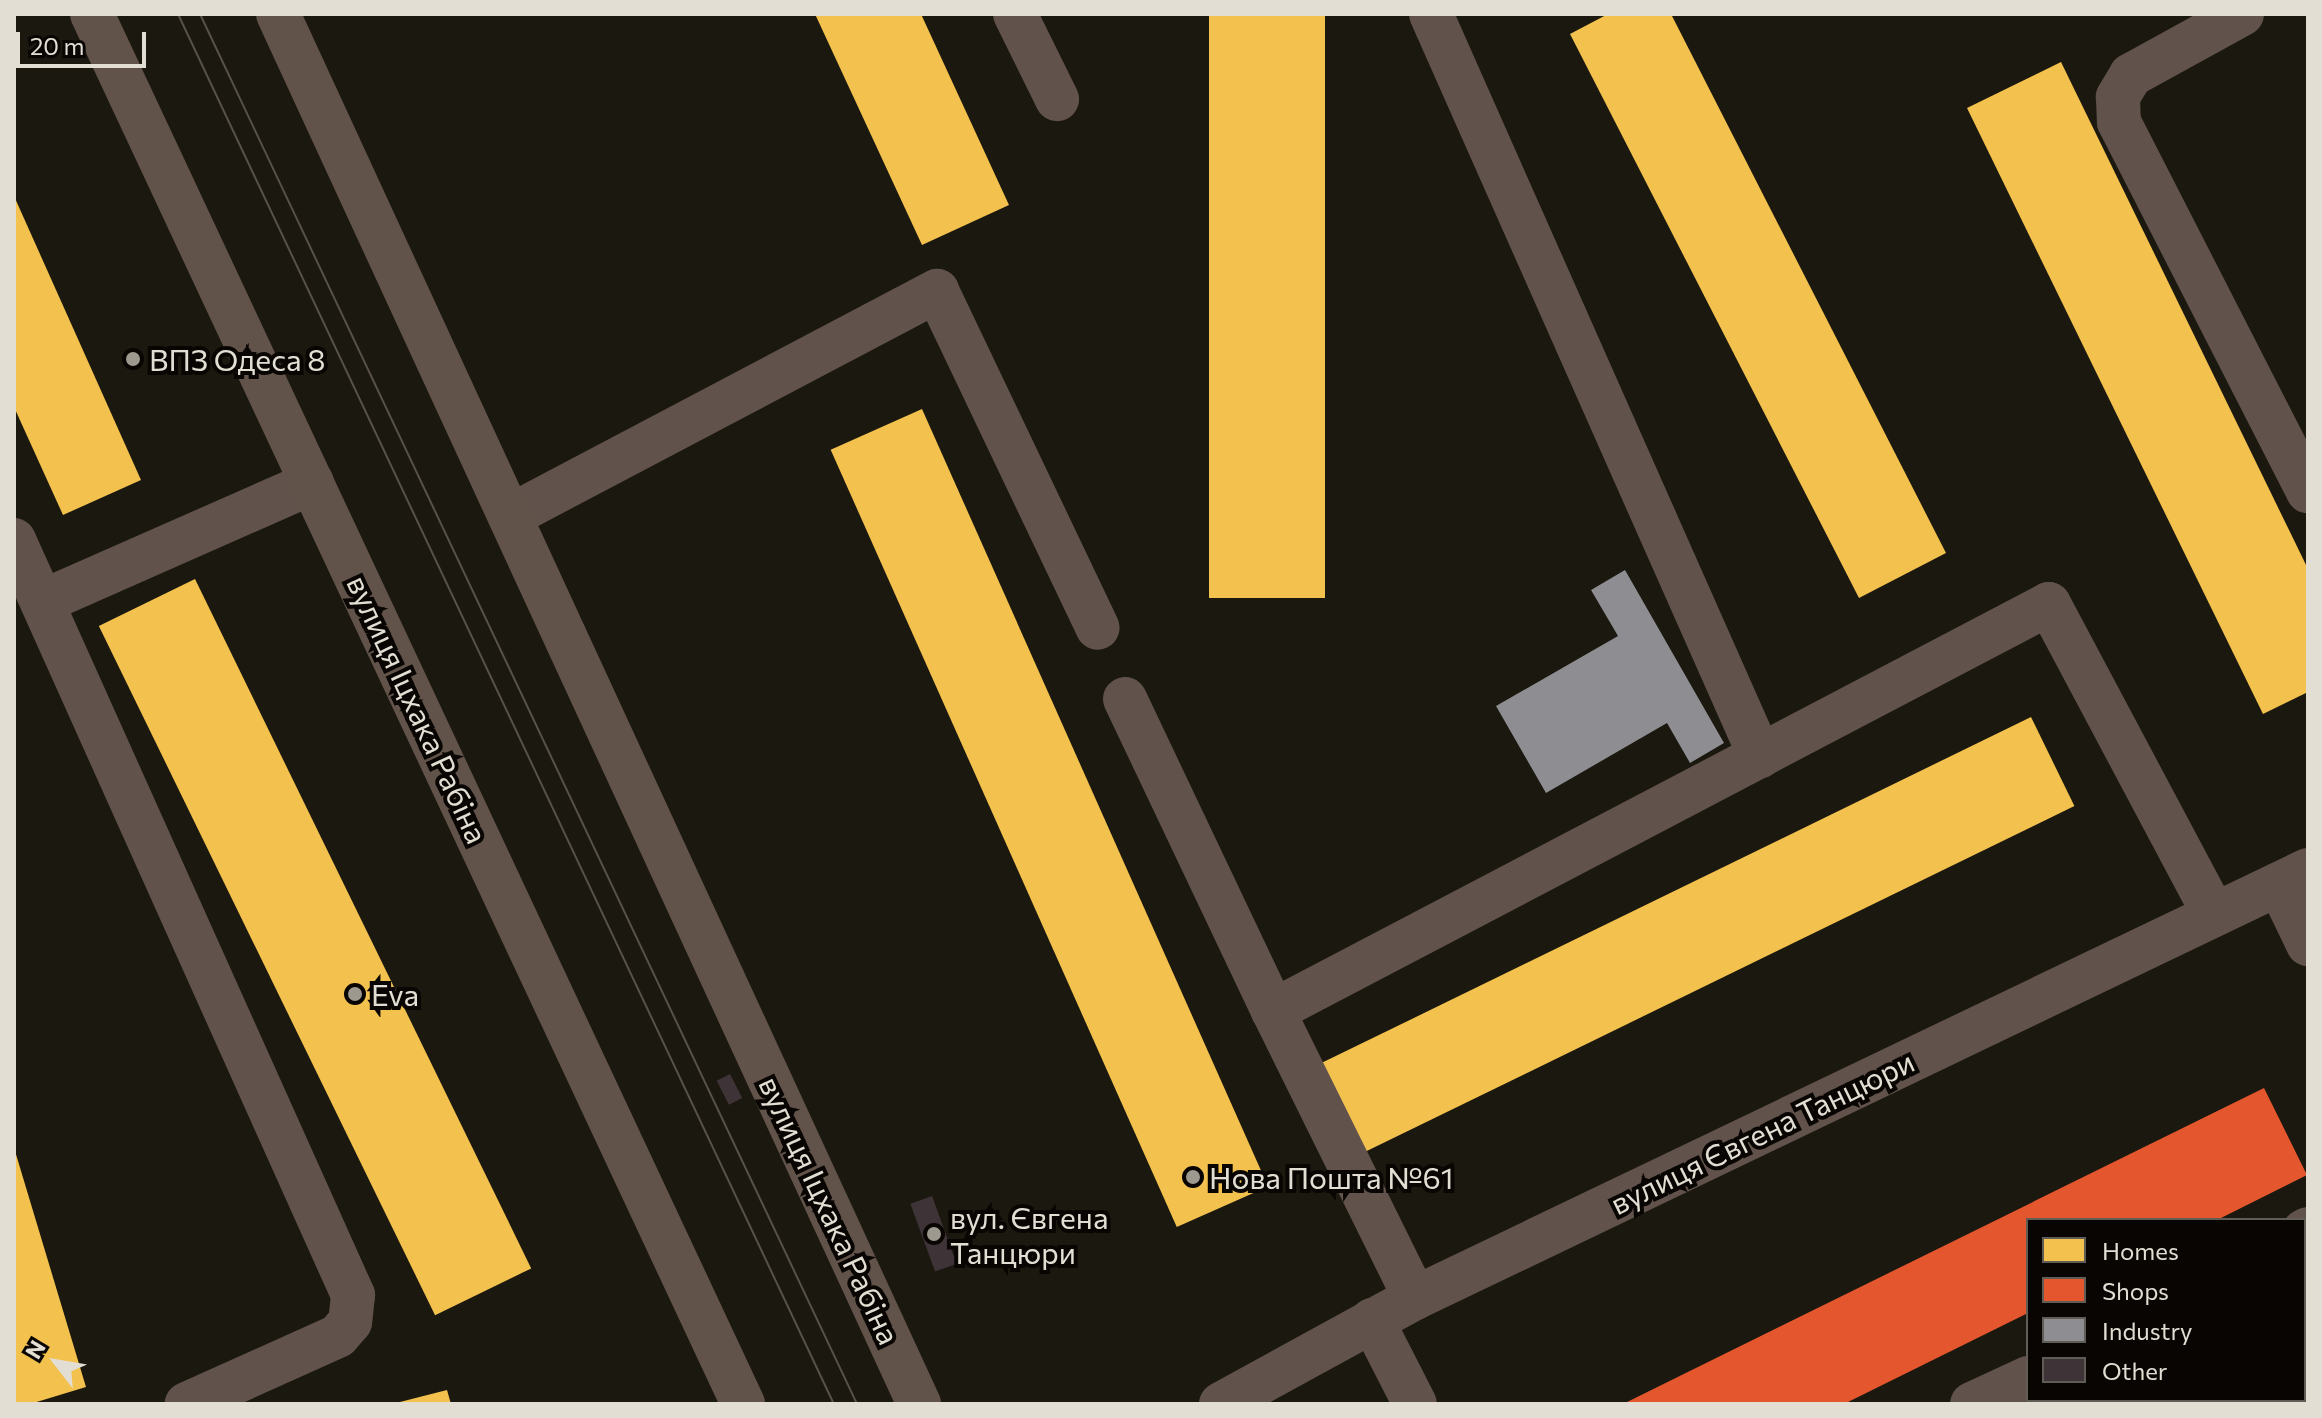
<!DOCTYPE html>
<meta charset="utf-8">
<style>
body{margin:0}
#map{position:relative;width:2322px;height:1418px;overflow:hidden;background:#1b180f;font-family:Commissioner,sans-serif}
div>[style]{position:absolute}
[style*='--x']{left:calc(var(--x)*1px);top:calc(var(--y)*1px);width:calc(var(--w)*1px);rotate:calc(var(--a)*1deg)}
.homes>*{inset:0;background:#f2c14e;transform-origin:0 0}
.shops>*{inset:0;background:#e4572e}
.industry>*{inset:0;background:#8d8d92}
.building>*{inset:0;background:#3e3437;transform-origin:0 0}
.minor>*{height:44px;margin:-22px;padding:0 22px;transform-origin:22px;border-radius:22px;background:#61534c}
.major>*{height:44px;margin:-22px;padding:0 22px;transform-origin:22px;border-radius:22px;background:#62534a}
.tram>*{height:2px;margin:-1px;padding:0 1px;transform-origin:1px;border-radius:1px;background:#58514a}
.dots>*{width:22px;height:22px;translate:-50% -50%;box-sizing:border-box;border:4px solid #080502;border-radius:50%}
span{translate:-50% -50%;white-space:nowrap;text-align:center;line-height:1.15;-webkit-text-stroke:8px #080502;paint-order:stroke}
.poi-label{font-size:30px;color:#e3ded4}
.left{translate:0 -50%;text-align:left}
.street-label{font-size:30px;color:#e3ded4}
.frame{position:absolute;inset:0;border:16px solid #e3ded4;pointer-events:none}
.legend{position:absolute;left:2026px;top:1218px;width:280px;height:184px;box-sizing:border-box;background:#080502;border:2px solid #605c56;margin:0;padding:10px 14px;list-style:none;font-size:24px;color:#e3ded4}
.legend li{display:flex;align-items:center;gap:16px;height:40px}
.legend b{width:40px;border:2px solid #605c56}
.north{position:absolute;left:16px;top:1322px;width:80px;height:80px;-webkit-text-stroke:6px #080502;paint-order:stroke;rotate:301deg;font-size:22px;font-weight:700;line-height:32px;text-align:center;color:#e3ded4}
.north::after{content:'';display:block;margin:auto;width:28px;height:36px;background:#e3ded4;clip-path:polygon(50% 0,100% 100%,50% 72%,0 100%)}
.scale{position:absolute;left:16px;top:32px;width:130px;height:36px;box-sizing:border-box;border:4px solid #e3ded4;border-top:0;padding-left:10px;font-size:24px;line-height:28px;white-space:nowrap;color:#e3ded4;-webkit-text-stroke:6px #080502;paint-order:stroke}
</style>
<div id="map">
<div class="homes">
<i style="clip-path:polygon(815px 14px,921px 14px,1009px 205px,922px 245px)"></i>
<i style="left:1209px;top:14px;width:116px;height:584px"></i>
<i style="clip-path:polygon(1608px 14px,1671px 14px,1946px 553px,1859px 598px,1570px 34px)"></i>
<i style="clip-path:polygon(2061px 62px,2308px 569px,2308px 692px,2263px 714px,1967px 108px)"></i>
<i style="clip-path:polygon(14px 196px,141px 480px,63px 515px,14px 407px)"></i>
<i style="left:922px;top:409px;width:851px;height:100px;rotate:66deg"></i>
<i style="left:195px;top:579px;width:767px;height:107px;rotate:64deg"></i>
<i style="left:2031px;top:717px;width:99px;height:789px;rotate:64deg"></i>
<i style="clip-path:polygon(15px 1151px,86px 1387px,30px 1404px,14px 1404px)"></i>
<i style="clip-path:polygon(447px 1390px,451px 1404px,396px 1404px,396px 1403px)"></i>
</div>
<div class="shops">
<i style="clip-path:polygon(2264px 1088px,2307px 1175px,2217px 1220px,2028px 1220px,2028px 1313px,1844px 1404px,1623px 1404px)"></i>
</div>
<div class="industry">
<i style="clip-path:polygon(1625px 570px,1724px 743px,1690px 763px,1667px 723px,1546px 793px,1496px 706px,1618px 636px,1591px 590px)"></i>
</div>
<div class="building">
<i style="left:730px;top:1074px;width:27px;height:15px;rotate:63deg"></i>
<i style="left:932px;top:1196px;width:72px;height:23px;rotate:70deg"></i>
</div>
<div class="minor">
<i style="--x:1015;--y:14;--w:95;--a:63.7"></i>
<i style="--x:1431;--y:14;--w:812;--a:66.09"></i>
<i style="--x:2242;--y:14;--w:127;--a:151.2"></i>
<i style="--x:2131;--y:75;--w:26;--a:121"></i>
<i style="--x:2118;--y:97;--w:25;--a:88"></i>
<i style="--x:2119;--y:122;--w:415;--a:62.9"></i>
<i style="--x:510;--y:516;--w:483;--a:-27.8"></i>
<i style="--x:937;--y:291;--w:373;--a:64.5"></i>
<i style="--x:14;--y:540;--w:828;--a:65.82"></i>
<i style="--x:353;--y:1295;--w:27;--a:96"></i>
<i style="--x:350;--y:1322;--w:18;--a:131"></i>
<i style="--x:338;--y:1336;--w:166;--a:155.8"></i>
<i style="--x:44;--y:601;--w:293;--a:-23.8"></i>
<i style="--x:1125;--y:699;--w:345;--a:64.6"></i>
<i style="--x:2279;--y:884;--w:67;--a:64.2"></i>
<i style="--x:2304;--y:1231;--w:4;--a:-27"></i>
<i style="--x:1415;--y:1298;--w:320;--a:-116.3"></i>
<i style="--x:1273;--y:1011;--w:876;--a:-27.68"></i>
<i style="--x:2049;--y:604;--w:351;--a:62"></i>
<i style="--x:1372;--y:1320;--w:94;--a:62.9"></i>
<i style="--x:2066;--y:1400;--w:4;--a:63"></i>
<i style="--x:1221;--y:1404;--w:221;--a:-28.7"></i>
<i style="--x:1415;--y:1298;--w:990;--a:-25.61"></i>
<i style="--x:1972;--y:1404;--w:62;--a:-24.9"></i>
</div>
<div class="major">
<i style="--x:92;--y:14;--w:1535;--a:64.9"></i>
<i style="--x:278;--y:14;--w:1531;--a:65.24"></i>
</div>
<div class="tram">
<i style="--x:178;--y:14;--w:1537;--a:64.74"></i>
<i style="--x:200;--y:14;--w:1537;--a:64.7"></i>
</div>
<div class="dots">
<i style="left:133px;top:359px;background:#9d998f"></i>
<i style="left:355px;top:994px;background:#9d998f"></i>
<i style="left:1193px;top:1177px;background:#9d998f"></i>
<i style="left:934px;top:1234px;background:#9d998f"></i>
</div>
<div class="poi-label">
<span class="left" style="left:149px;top:359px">ВПЗ Одеса 8</span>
<span class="left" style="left:371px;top:994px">Eva</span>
<span class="left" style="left:1209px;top:1177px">Нова Пошта №61</span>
<span class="left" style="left:950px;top:1234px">вул. Євгена<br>Танцюри</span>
</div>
<div class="street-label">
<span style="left:418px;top:709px;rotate:65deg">вулиця Іцхака Рабіна</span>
<span style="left:1762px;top:1132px;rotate:-26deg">вулиця Євгена Танцюри</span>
<span style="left:830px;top:1210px;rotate:65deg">вулиця Іцхака Рабіна</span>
</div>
<div class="frame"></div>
<ul class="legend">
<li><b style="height:22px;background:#f2c14e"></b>Homes</li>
<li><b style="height:22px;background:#e4572e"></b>Shops</li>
<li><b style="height:22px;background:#8d8d92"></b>Industry</li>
<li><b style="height:22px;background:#3e3437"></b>Other</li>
</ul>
<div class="north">N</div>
<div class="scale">20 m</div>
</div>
